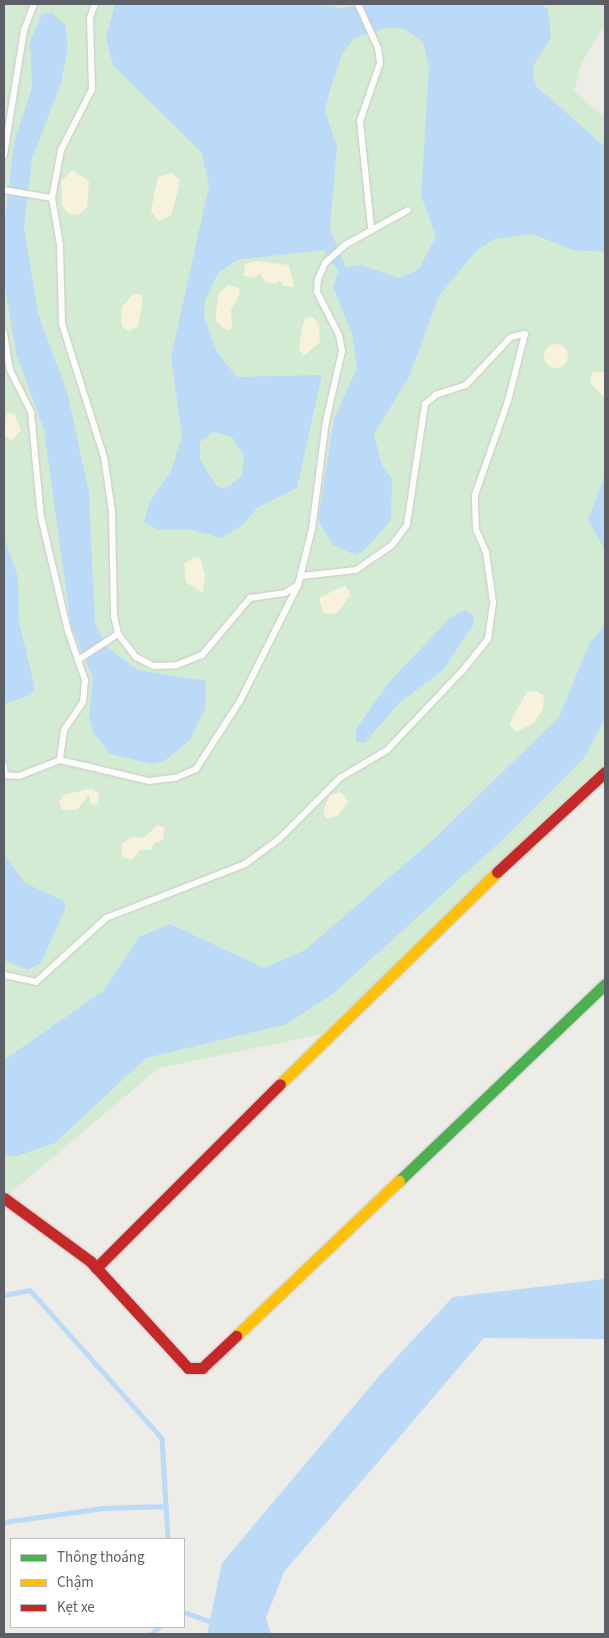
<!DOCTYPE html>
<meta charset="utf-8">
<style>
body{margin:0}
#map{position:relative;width:609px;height:1638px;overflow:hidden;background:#edece7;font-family:"Source Sans 3",sans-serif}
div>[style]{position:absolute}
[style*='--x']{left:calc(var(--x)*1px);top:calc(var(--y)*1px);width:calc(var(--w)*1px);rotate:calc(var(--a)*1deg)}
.green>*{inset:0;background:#d4ebd3}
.sand>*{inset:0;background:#f6f2db}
.round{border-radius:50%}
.water>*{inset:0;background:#bbdaf8}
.stream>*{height:4.5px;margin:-2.25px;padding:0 2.25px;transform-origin:2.25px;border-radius:2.25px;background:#bbdaf8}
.roads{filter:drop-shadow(0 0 1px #c9c9c8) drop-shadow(0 0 1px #c9c9c8)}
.lane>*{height:6px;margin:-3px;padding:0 3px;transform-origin:3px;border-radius:3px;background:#fcfcfb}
.fast>*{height:11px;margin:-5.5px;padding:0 5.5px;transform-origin:5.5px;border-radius:5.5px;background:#4caf50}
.slow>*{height:11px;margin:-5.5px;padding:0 5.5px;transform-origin:5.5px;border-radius:5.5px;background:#ffc107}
.jam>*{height:11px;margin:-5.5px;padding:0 5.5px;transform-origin:5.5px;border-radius:5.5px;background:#c62828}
span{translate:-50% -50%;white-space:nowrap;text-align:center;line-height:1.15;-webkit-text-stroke:4.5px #fff;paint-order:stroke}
.frame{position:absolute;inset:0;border:5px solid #5c6066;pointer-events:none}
.legend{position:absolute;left:10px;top:1538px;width:175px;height:90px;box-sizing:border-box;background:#fff;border:1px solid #bebfc2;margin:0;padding:6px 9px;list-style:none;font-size:15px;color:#5c6066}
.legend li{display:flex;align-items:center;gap:10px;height:25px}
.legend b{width:25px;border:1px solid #bebfc2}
</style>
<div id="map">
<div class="green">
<i style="clip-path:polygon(4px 4px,605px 4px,605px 25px,582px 62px,574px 91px,605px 118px,605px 765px,322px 1034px,159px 1068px,8px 1195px,4px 1192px)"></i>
</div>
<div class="sand">
<i style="clip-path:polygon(72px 170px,89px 181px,87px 207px,78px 215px,69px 214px,62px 206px,61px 182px)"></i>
<i style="clip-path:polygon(172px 173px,180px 180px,178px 190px,171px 216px,159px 221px,151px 212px,155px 189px,158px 177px)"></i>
<i style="clip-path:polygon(255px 261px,289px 265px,294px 287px,283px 286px,280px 280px,275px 284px,265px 282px,260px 274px,253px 278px,243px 276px,245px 264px)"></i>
<i style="clip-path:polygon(228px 285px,239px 288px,240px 294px,231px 310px,232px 328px,227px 331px,216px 321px,216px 312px,219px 293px)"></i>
<i style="clip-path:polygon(133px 294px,140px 294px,143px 300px,138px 326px,128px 332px,121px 325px,122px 307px)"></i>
<i style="clip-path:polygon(313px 317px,319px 324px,320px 342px,304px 356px,299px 349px,301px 331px,305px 318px)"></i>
<i class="round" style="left:544px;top:344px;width:24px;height:24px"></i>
<i style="clip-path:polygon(592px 372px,605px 372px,605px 398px,590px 383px)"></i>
<i style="clip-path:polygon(7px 412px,14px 414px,21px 430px,12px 441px,4px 435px)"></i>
<i style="clip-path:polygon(194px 557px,200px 558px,205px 574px,203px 593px,186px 582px,184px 564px)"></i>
<i style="clip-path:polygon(345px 585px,351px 595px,336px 614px,323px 613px,319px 598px)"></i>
<i style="clip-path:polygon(536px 691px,544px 696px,543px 709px,534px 723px,516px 732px,509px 724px,527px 692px)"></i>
<i style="clip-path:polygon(92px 788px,99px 794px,98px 804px,91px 805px,89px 794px,77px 810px,62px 810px,59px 802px,64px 795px)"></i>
<i style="clip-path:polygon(341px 792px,348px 801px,338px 816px,326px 819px,323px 811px,330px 795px)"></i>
<i style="clip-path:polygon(157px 825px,165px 828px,163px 840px,154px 843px,151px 850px,140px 850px,131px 860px,122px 857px,122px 843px,133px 837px,144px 838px)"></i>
</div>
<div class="water">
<i style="clip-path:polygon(evenodd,115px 4px,318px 4px,341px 8px,361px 4px,541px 4px,548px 9px,551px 38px,533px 66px,533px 75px,536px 86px,605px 147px,605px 252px,573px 250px,532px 234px,494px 239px,477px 250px,439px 296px,409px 377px,374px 434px,382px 466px,392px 479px,391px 520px,365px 550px,355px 555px,333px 545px,318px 520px,334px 419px,357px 368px,352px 334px,333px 287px,338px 271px,324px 250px,237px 260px,218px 273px,205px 301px,204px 316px,216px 351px,237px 377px,322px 375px,297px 488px,257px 508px,244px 524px,222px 538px,188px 529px,158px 530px,144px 522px,149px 503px,171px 471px,182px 436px,171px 357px,209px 186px,202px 153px,113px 65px,106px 38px,115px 4px,389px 27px,404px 29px,423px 42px,429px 67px,421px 196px,436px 236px,419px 269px,400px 278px,360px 265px,346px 268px,330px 229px,337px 147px,325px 111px,330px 90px,342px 54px,354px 38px,389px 27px,115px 4px,213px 432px,232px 437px,244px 456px,242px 476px,225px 489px,216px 485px,200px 460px,200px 442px,213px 432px)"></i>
<i style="clip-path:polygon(51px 12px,65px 25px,68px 48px,61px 83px,32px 159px,24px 228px,38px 313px,68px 395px,89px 493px,95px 623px,106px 646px,138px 670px,206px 681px,205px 709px,190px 740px,164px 761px,152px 764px,110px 754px,93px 732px,89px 715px,93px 678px,71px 626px,44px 430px,16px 353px,4px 281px,4px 227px,14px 143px,32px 87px,30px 42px,42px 14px)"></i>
<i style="clip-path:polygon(605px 475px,605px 550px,588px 520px)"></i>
<i style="clip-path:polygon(4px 537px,18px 577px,19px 622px,35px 688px,31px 695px,4px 704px)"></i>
<i style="clip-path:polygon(465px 610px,473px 616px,474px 624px,443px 670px,399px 703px,365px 743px,356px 742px,356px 729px,390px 681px,450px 618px)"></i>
<i style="clip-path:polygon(605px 625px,605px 719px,584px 758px,500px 842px,334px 993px,287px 1024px,146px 1058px,55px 1143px,17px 1156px,4px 1155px,4px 1060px,103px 991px,139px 937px,170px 924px,264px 968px,305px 950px,434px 839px,559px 717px,589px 644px)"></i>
<i style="clip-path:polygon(4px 855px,25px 883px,64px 901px,66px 907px,41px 963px,28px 970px,4px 960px)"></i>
<i style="clip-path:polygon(605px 1279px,605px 1339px,484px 1338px,284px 1572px,266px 1618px,271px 1634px,207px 1634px,222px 1563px,380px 1375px,453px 1297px)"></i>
</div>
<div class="stream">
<i style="--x:4;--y:1295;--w:26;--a:-11"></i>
<i style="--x:30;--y:1290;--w:198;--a:48.3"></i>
<i style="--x:162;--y:1438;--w:101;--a:86.6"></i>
<i style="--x:4;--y:1522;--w:100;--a:-8"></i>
<i style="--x:103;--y:1508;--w:63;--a:-1.8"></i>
<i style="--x:184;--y:1612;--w:33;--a:20"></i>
<i style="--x:151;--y:1634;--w:11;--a:-41"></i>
</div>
<div class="roads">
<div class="lane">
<i style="--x:95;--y:4;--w:15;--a:110"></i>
<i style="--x:90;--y:18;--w:71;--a:88.4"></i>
<i style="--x:92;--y:89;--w:68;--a:116.9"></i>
<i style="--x:61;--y:150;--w:49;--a:100.6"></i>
<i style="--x:52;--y:198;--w:48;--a:80.3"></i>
<i style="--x:60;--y:245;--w:79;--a:88.5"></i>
<i style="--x:62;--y:324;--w:139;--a:72.5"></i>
<i style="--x:104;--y:457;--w:55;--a:81.6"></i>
<i style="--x:112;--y:511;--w:105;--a:88.9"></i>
<i style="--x:114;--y:616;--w:18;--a:77"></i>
<i style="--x:118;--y:634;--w:29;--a:52"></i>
<i style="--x:136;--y:657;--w:20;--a:27"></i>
<i style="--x:154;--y:666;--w:23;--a:-2"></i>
<i style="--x:177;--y:665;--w:27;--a:-22"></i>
<i style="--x:202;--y:655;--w:75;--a:-49.9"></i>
<i style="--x:250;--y:598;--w:35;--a:-8"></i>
<i style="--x:285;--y:593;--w:15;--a:-32"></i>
<i style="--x:298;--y:585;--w:58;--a:-76"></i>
<i style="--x:312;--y:529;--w:109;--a:-82.6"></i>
<i style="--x:326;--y:421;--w:72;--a:-77.1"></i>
<i style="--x:342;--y:351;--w:16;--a:-101"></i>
<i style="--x:339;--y:335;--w:48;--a:-117.1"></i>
<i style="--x:317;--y:292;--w:13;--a:-86"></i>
<i style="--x:318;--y:279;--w:17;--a:-66"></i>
<i style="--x:325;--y:263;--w:27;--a:-42"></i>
<i style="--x:345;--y:245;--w:72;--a:-29.1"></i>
<i style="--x:358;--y:4;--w:48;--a:65.6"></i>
<i style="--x:378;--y:48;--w:15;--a:82"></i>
<i style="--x:380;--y:63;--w:61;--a:109"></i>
<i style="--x:360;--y:121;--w:107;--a:84.1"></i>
<i style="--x:4;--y:155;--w:127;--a:-80.9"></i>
<i style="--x:24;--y:30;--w:28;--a:-69"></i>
<i style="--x:4;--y:190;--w:49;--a:9.5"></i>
<i style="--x:4;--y:333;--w:37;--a:81"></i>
<i style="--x:10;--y:370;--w:47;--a:63.4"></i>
<i style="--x:31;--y:412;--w:105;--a:84.6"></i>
<i style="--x:41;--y:517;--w:117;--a:76.7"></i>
<i style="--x:68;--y:631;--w:52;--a:70.9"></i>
<i style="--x:85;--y:680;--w:22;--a:95"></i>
<i style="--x:83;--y:702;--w:34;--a:124"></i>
<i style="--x:64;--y:730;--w:30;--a:98"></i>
<i style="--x:60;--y:760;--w:91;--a:13.3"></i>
<i style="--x:149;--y:781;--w:26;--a:-7"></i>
<i style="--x:175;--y:778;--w:23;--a:-23"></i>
<i style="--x:196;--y:769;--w:81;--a:-57.1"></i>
<i style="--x:240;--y:701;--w:130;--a:-63.4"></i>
<i style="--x:78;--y:660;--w:48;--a:-33"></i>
<i style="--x:4;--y:766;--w:9;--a:84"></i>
<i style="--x:5;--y:775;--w:14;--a:4"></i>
<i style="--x:19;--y:776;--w:44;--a:-21.3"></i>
<i style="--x:4;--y:975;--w:33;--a:12"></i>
<i style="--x:36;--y:982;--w:95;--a:-42.4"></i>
<i style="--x:106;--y:918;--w:149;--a:-21.2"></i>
<i style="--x:245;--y:864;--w:42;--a:-36.3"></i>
<i style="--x:279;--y:839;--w:86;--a:-45"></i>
<i style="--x:340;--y:778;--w:55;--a:-30.8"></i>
<i style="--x:387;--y:750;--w:110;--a:-46.5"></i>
<i style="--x:463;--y:670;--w:40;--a:-51"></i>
<i style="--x:488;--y:639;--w:37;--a:-82"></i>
<i style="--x:493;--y:602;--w:50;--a:-98"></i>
<i style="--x:486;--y:552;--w:24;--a:-114"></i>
<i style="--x:476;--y:530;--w:35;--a:-92"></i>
<i style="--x:475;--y:495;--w:100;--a:-70.7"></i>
<i style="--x:508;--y:401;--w:69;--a:-75.8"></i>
<i style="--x:525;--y:334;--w:14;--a:168"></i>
<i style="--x:511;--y:337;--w:66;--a:133.2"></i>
<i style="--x:466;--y:385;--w:32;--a:162"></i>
<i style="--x:436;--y:395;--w:14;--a:141"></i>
<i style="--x:425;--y:404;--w:122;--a:98.5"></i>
<i style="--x:407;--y:525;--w:25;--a:127"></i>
<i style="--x:392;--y:545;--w:44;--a:145.2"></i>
<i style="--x:356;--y:570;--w:55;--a:173.8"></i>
</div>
<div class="fast">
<i style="--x:399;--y:1181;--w:285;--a:-43.7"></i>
</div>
<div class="slow">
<i style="--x:280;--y:1084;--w:303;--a:-44.3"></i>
<i style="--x:236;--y:1336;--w:225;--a:-43.6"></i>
</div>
<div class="jam">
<i style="--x:497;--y:872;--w:147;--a:-42.8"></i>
<i style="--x:4;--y:1198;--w:107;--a:36.2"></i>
<i style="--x:90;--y:1261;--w:145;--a:47.5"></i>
<i style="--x:188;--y:1368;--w:14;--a:0"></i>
<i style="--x:202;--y:1368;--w:47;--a:-43.3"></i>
<i style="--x:96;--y:1268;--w:260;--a:-45"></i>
</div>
</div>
<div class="frame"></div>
<ul class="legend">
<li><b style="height:6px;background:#4caf50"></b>Thông thoáng</li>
<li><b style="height:6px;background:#ffc107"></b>Chậm</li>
<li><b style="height:6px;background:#c62828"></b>Kẹt xe</li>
</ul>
</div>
